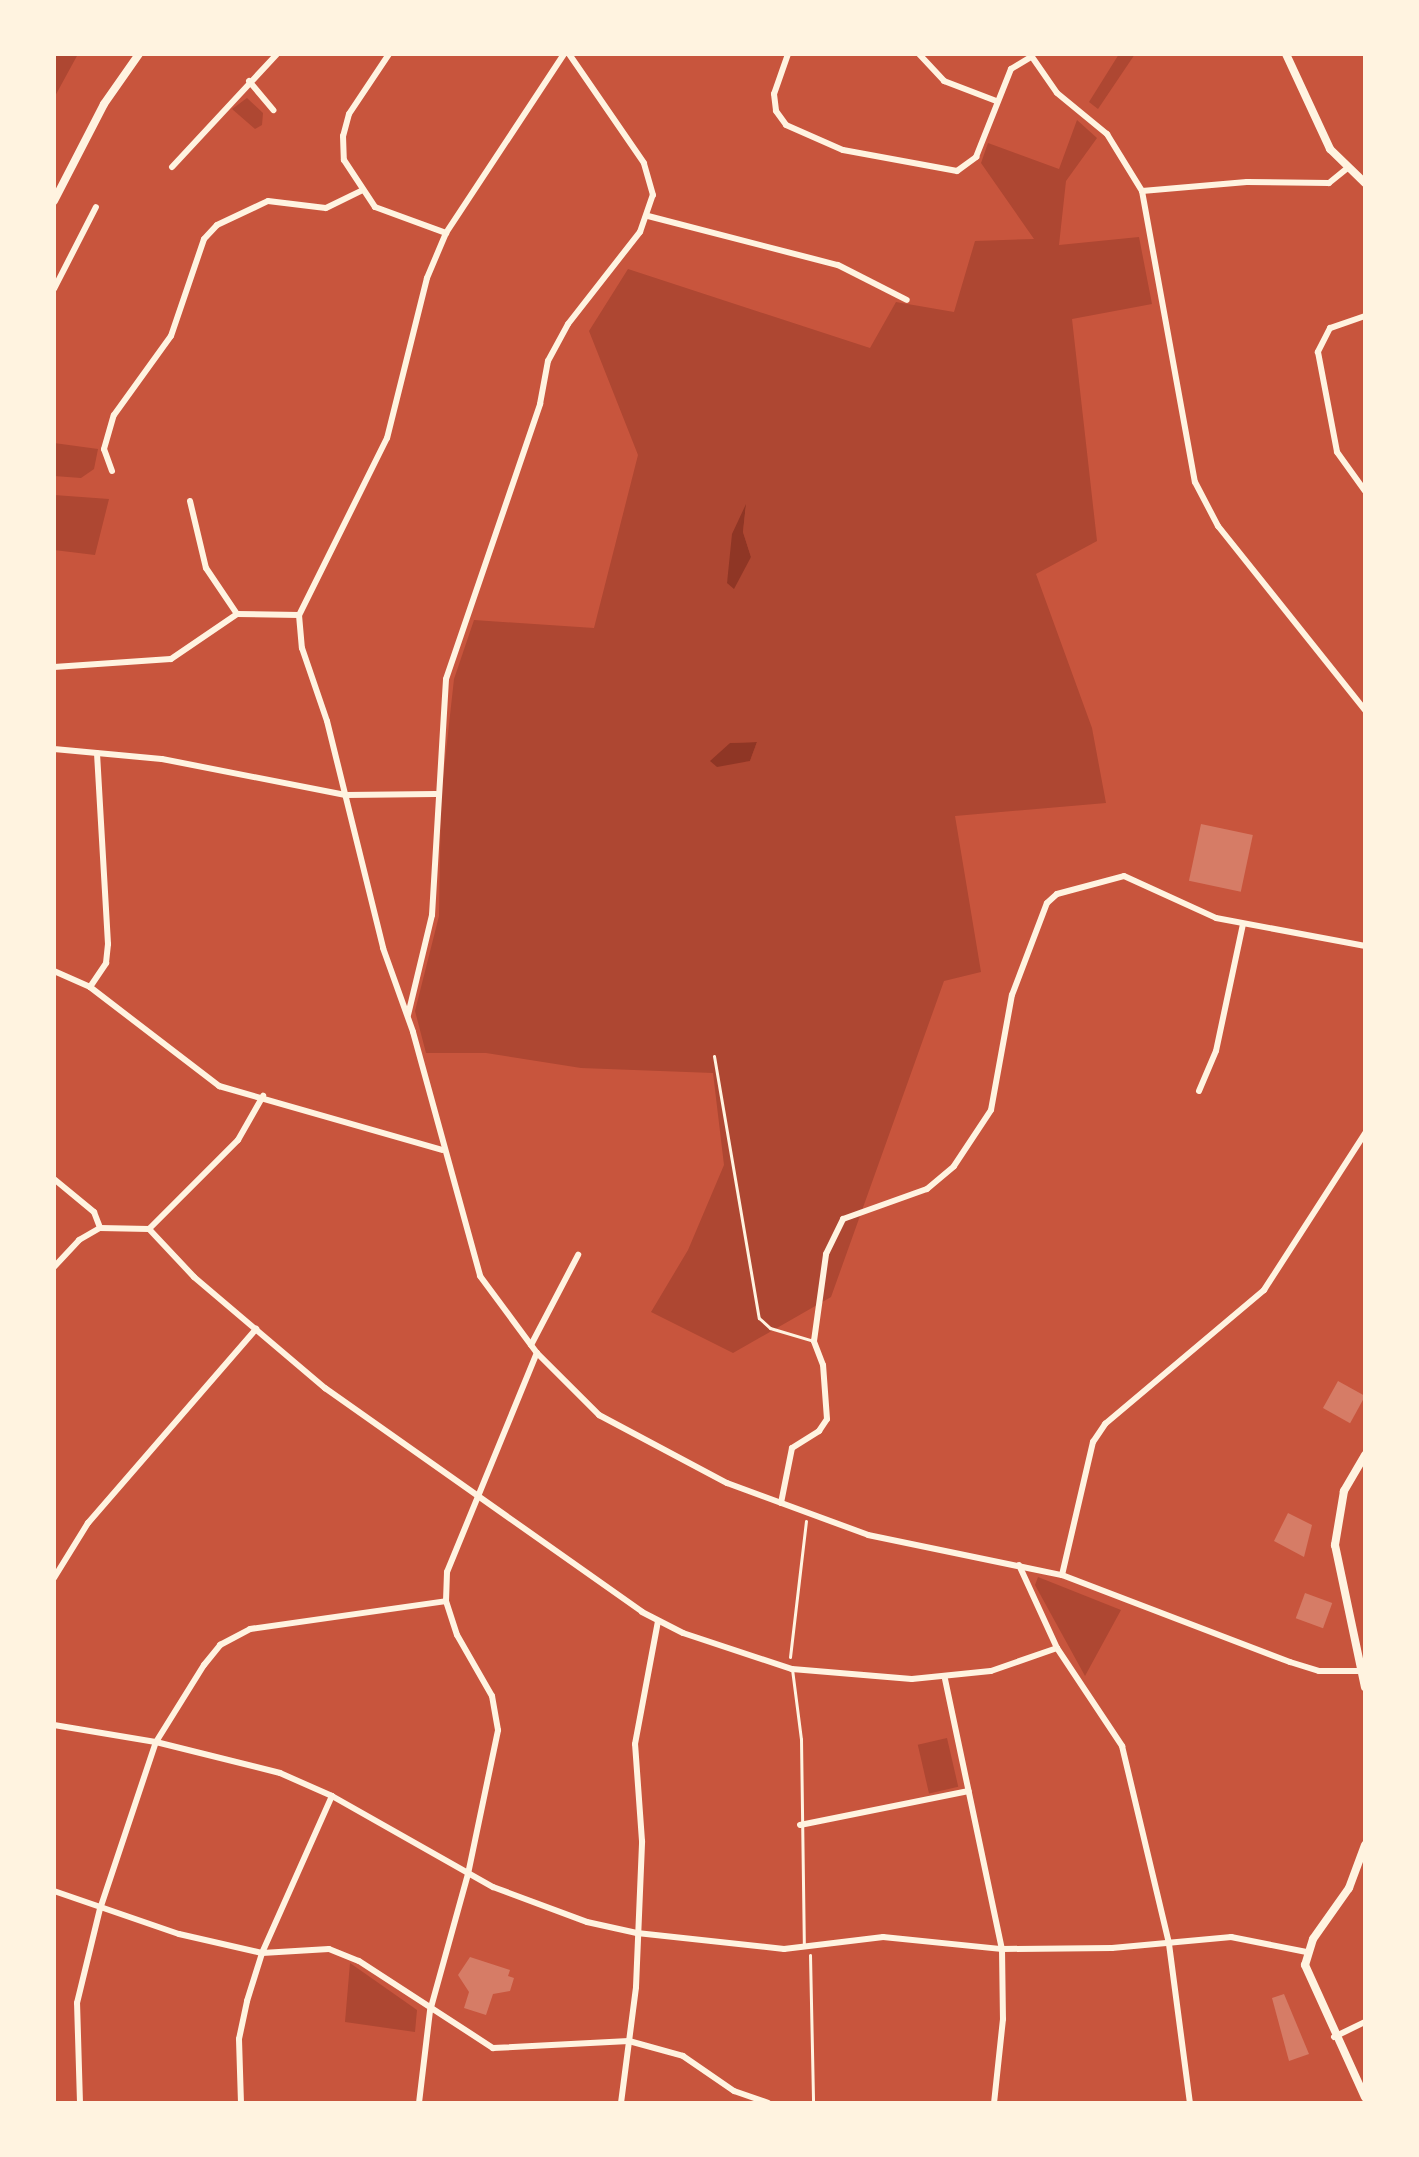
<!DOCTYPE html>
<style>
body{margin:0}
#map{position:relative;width:1419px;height:2157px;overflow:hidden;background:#c8553d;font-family:"Public Sans",sans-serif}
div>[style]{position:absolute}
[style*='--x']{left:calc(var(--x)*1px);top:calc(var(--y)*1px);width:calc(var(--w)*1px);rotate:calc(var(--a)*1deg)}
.green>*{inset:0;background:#ae4732;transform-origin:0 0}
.water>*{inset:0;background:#8f3625}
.building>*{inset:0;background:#d67c66;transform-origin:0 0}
.path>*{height:3px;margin:-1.5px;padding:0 1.5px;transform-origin:1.5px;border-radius:1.5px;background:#fff3e0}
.service>*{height:3px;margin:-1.5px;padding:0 1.5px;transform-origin:1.5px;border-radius:1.5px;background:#fff3e0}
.minor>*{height:6px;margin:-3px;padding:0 3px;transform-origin:3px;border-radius:3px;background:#fff3e0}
.secondary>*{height:8px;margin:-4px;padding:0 4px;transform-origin:4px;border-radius:4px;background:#fff3e0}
span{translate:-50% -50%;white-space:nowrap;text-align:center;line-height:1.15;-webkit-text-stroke:8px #fff3e0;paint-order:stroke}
.frame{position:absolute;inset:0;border:56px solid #fff3e0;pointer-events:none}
</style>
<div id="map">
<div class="green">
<i style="clip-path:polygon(54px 54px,78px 54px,54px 98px)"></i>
<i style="clip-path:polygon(1119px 54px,1135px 54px,1098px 109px,1089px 102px)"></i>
<i style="clip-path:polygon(247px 98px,263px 113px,262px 125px,255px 129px,232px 109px)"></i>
<i style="clip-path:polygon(evenodd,1077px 120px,1097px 138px,1066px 181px,1059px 245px,1139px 237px,1152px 304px,1072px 319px,1097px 541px,1036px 574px,1092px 728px,1106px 803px,955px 816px,981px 972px,944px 981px,831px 1297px,733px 1353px,651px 1312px,688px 1250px,724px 1165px,713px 1073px,581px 1068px,486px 1053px,426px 1053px,415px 1011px,439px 916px,441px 797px,454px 679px,474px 620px,594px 628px,638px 455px,589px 331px,628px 269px,870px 348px,896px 302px,954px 312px,975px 241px,1034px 239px,981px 163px,988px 143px,1059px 169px,1077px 120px,746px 505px,743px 532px,751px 557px,727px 583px,746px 505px,1077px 120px,757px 742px,750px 761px,724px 763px,730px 743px,757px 742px)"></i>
<i style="clip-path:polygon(54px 443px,98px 449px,94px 469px,81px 478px,54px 476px)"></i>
<i style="clip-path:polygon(54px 495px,109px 499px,95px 555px,54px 550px)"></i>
<i style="clip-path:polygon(1038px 1577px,1121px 1610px,1085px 1676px,1035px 1585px)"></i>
<i style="left:947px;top:1738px;width:50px;height:30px;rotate:77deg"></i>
<i style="clip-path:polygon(350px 1963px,417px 2010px,415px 2032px,345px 2022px)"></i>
</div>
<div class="water">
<i style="clip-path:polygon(746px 504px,743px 532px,751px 557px,734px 589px,727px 583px,732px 534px)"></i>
<i style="clip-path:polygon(757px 742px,750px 761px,717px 767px,710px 761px,730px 743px)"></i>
</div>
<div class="building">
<i style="left:1201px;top:824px;width:53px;height:58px;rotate:12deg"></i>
<i style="left:1338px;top:1381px;width:31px;height:31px;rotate:29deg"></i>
<i style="clip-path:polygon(1288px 1513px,1312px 1525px,1304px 1557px,1274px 1541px)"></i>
<i style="left:1305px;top:1593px;width:29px;height:27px;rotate:20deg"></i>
<i style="clip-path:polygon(470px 1957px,510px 1970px,508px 1976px,514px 1978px,510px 1991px,493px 1994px,486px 2015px,464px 2008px,469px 1992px,458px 1975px)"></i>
<i style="clip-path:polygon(1284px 1994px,1309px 2054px,1289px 2061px,1272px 1998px)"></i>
</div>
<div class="path">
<i style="--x:790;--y:1657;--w:137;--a:-83.3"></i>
<i style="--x:810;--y:1955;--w:148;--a:88.8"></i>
</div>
<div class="service">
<i style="--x:714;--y:1056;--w:266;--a:80.3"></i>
<i style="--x:759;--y:1318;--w:15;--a:42"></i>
<i style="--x:770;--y:1328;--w:46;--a:16.5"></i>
<i style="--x:792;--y:1669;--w:71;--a:82.7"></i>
<i style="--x:801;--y:1739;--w:205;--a:89.2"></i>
</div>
<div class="minor">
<i style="--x:389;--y:54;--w:72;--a:123.7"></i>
<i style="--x:349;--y:114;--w:23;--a:105"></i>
<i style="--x:343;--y:136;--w:24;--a:88"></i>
<i style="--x:344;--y:160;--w:56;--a:56.6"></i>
<i style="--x:375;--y:207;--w:76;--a:20.1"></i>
<i style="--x:564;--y:54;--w:214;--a:123.4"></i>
<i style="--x:446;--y:233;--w:49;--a:112.9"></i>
<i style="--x:427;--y:278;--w:165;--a:104"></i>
<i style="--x:387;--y:438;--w:198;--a:116.4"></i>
<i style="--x:299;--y:615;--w:33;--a:85"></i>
<i style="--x:302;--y:648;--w:77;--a:71.1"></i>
<i style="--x:327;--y:721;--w:234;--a:76.1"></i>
<i style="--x:383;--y:948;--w:89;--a:70.3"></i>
<i style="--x:413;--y:1032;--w:253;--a:74.6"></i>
<i style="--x:480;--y:1276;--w:96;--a:53.5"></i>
<i style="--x:537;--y:1353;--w:88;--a:45"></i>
<i style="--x:599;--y:1415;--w:145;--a:28"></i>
<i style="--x:727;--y:1483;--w:150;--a:20.2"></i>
<i style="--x:868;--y:1535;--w:198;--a:11.7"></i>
<i style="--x:1062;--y:1575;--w:244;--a:20.9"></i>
<i style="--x:1290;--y:1662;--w:30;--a:17"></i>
<i style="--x:1319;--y:1671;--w:41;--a:0"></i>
<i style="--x:788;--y:54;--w:42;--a:109.3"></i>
<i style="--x:774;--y:94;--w:17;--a:83"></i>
<i style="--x:776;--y:111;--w:17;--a:54"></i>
<i style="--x:786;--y:125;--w:62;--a:23.7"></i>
<i style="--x:843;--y:150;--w:116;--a:10.4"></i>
<i style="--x:957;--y:171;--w:24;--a:-36"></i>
<i style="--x:976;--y:157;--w:95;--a:-68.3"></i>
<i style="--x:1011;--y:69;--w:23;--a:-31"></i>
<i style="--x:919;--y:54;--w:37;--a:47"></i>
<i style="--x:944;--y:81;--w:56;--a:21"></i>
<i style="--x:1030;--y:54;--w:47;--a:55.3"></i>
<i style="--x:1057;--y:93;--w:65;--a:39.4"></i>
<i style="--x:1107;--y:134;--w:67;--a:58.4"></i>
<i style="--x:1142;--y:191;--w:296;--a:79.7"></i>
<i style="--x:1195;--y:482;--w:50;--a:62.4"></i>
<i style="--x:1218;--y:526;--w:236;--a:51.4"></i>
<i style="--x:249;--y:81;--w:38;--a:50"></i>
<i style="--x:172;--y:167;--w:154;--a:-47.1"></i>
<i style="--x:1142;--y:191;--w:105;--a:-4.9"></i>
<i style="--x:1247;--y:182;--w:82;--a:0.7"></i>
<i style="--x:1329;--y:183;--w:22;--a:-39"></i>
<i style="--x:648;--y:216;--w:196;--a:14.5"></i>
<i style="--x:838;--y:265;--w:77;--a:26.9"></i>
<i style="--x:54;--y:289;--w:92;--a:-62.9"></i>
<i style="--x:1365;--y:316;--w:37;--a:161"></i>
<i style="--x:1330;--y:328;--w:27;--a:117"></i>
<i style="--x:1318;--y:352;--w:102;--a:79.2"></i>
<i style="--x:1337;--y:452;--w:48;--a:54.3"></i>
<i style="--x:112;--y:471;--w:23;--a:-110"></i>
<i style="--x:104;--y:449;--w:35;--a:-74"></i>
<i style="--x:114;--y:415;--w:97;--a:-54.2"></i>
<i style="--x:171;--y:336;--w:102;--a:-71.2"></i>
<i style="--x:204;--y:239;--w:19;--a:-47"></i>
<i style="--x:217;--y:225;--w:56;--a:-25.2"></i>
<i style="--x:268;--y:201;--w:58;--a:6.9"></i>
<i style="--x:326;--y:208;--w:39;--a:-26"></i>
<i style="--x:190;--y:501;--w:69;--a:76.6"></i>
<i style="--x:206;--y:568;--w:55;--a:56"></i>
<i style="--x:237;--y:614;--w:62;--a:0.9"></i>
<i style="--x:54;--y:667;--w:117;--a:-3.9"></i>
<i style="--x:171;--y:659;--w:80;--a:-34.3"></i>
<i style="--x:54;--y:749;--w:108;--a:5.3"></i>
<i style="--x:162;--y:759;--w:187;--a:11.1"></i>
<i style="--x:346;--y:795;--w:90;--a:-0.6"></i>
<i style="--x:54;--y:971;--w:39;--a:24"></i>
<i style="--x:90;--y:987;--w:163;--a:37.5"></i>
<i style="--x:219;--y:1086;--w:232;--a:16"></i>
<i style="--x:90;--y:987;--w:29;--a:-56"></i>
<i style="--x:106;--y:963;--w:19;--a:-84"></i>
<i style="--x:108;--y:944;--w:191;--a:-93.3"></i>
<i style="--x:408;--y:1015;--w:103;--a:-76.5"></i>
<i style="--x:432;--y:915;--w:236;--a:-86.6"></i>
<i style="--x:446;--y:679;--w:291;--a:-71.1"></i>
<i style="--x:540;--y:404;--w:44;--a:-79.5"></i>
<i style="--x:548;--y:361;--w:42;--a:-61.6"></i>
<i style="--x:568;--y:324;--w:117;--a:-52"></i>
<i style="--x:640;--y:232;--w:39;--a:-71"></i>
<i style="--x:653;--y:195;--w:33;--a:-106"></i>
<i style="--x:644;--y:163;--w:132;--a:-124.5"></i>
<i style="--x:1199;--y:1091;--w:43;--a:-67"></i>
<i style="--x:1216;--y:1051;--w:130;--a:-78"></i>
<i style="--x:54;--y:1179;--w:52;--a:39.5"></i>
<i style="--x:94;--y:1212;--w:17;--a:69"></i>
<i style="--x:149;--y:1229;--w:66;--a:46.8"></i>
<i style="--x:194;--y:1277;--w:172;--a:40.3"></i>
<i style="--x:325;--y:1388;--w:388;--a:35.2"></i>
<i style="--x:642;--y:1612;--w:46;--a:27.1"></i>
<i style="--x:683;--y:1633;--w:115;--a:18.3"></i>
<i style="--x:792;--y:1669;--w:120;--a:4.8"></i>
<i style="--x:912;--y:1679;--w:79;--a:-5.8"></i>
<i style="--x:991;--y:1671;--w:70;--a:-19.2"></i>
<i style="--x:54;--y:1267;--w:37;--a:-47"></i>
<i style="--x:79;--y:1240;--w:24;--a:-30"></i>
<i style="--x:100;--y:1228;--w:49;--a:1.2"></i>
<i style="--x:149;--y:1229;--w:126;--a:-45"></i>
<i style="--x:238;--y:1140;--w:51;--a:-60.4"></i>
<i style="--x:531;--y:1345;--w:102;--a:-62.4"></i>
<i style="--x:781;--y:1503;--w:56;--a:-78.7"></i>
<i style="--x:792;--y:1448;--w:32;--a:-32"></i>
<i style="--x:819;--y:1431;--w:14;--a:-56"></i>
<i style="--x:827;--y:1419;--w:54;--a:-94.2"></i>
<i style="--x:823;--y:1365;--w:26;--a:-111"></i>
<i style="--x:814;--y:1341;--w:88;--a:-82.1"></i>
<i style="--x:826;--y:1254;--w:39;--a:-64"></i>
<i style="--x:843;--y:1219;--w:89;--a:-19.7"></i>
<i style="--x:927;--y:1189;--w:35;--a:-40"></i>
<i style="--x:954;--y:1166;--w:67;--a:-56.5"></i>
<i style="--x:991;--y:1110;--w:117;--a:-79.7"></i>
<i style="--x:1012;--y:995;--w:98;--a:-69.2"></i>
<i style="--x:1047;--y:903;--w:13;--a:-42"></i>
<i style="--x:1057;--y:894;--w:69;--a:-15"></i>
<i style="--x:1124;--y:876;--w:101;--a:24.5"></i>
<i style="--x:1216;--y:918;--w:152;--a:10.6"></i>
<i style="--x:1019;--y:1565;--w:91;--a:65.4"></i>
<i style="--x:1057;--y:1648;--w:118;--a:56.4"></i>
<i style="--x:1122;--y:1746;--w:204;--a:76.6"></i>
<i style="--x:1169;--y:1944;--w:160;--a:82.5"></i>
<i style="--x:1062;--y:1575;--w:137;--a:-76.9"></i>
<i style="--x:1093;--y:1442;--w:22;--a:-56"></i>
<i style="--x:1105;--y:1424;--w:208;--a:-40.1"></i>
<i style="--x:1264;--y:1290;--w:187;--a:-57.2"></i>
<i style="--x:54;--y:1578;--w:65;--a:-58.3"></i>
<i style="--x:88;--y:1523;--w:257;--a:-49.1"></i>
<i style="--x:945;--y:1679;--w:276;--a:78.1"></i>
<i style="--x:1002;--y:1949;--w:70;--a:89.2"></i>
<i style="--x:1003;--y:2019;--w:84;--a:96.1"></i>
<i style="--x:54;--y:1725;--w:103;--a:9.5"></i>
<i style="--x:156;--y:1742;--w:128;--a:14"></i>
<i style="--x:280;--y:1773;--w:57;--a:23.9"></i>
<i style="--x:332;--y:1796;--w:185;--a:29.5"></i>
<i style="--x:493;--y:1887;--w:100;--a:20.4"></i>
<i style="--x:587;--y:1922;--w:51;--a:12.4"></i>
<i style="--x:637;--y:1933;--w:148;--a:6.2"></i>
<i style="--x:784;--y:1949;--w:100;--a:-6.9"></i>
<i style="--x:883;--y:1937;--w:120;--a:5.8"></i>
<i style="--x:1002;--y:1949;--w:110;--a:-0.5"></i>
<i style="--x:1112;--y:1948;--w:120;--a:-5.3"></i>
<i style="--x:1231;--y:1937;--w:77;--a:11.2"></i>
<i style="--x:800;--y:1825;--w:172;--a:-11.4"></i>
<i style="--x:54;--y:1891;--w:132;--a:19"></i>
<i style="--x:179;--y:1934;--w:85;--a:12.9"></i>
<i style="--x:262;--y:1953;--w:67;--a:-3.4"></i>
<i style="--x:329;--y:1949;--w:32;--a:22"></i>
<i style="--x:359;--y:1961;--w:160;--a:33"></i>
<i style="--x:493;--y:2048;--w:136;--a:-2.9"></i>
<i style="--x:629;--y:2041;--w:56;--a:15.5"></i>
<i style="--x:683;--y:2056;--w:62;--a:34.5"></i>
<i style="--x:734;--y:2091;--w:36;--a:19"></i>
<i style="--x:1334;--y:2037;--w:34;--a:-26"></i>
<i style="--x:80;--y:2103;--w:100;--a:-91.7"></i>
<i style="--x:77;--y:2003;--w:97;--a:-76.3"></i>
<i style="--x:100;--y:1909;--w:176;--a:-71.5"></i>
<i style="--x:156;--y:1742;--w:91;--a:-58.1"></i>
<i style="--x:204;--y:1665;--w:26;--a:-51"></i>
<i style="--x:220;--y:1645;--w:34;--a:-28"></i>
<i style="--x:250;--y:1629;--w:198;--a:-8.1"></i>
<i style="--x:241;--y:2103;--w:64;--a:-91.8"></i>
<i style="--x:239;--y:2039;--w:39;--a:-78"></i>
<i style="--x:247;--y:2001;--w:50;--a:-72.6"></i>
<i style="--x:262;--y:1953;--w:172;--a:-66"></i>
<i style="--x:419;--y:2103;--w:93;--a:-83.2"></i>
<i style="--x:430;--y:2011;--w:142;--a:-74.5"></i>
<i style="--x:468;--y:1874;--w:147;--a:-78.2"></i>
<i style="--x:498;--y:1730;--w:35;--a:-100"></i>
<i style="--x:492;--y:1696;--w:70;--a:-119.8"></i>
<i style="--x:457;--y:1635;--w:36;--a:-108"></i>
<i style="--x:446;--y:1601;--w:29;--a:-88"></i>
<i style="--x:447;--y:1572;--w:237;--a:-67.7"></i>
<i style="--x:621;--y:2103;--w:117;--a:-82.6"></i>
<i style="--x:636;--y:1987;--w:146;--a:-87.6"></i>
<i style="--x:642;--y:1841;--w:97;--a:-94.1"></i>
<i style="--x:635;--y:1744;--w:125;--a:-79.4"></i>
</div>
<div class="secondary">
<i style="--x:1286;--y:54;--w:105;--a:65.1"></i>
<i style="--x:1330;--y:149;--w:49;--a:44.2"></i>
<i style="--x:54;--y:201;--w:109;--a:-62.7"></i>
<i style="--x:104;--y:104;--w:61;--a:-55"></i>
<i style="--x:1365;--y:1455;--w:42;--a:120.3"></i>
<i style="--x:1344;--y:1491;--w:55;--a:99.5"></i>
<i style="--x:1335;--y:1545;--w:145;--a:78.1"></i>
<i style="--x:1365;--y:1845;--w:46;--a:110.4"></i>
<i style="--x:1349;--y:1888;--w:62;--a:125.2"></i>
<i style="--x:1313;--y:1939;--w:27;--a:107"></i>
<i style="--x:1305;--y:1965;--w:145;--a:65.6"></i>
</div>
<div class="frame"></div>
</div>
